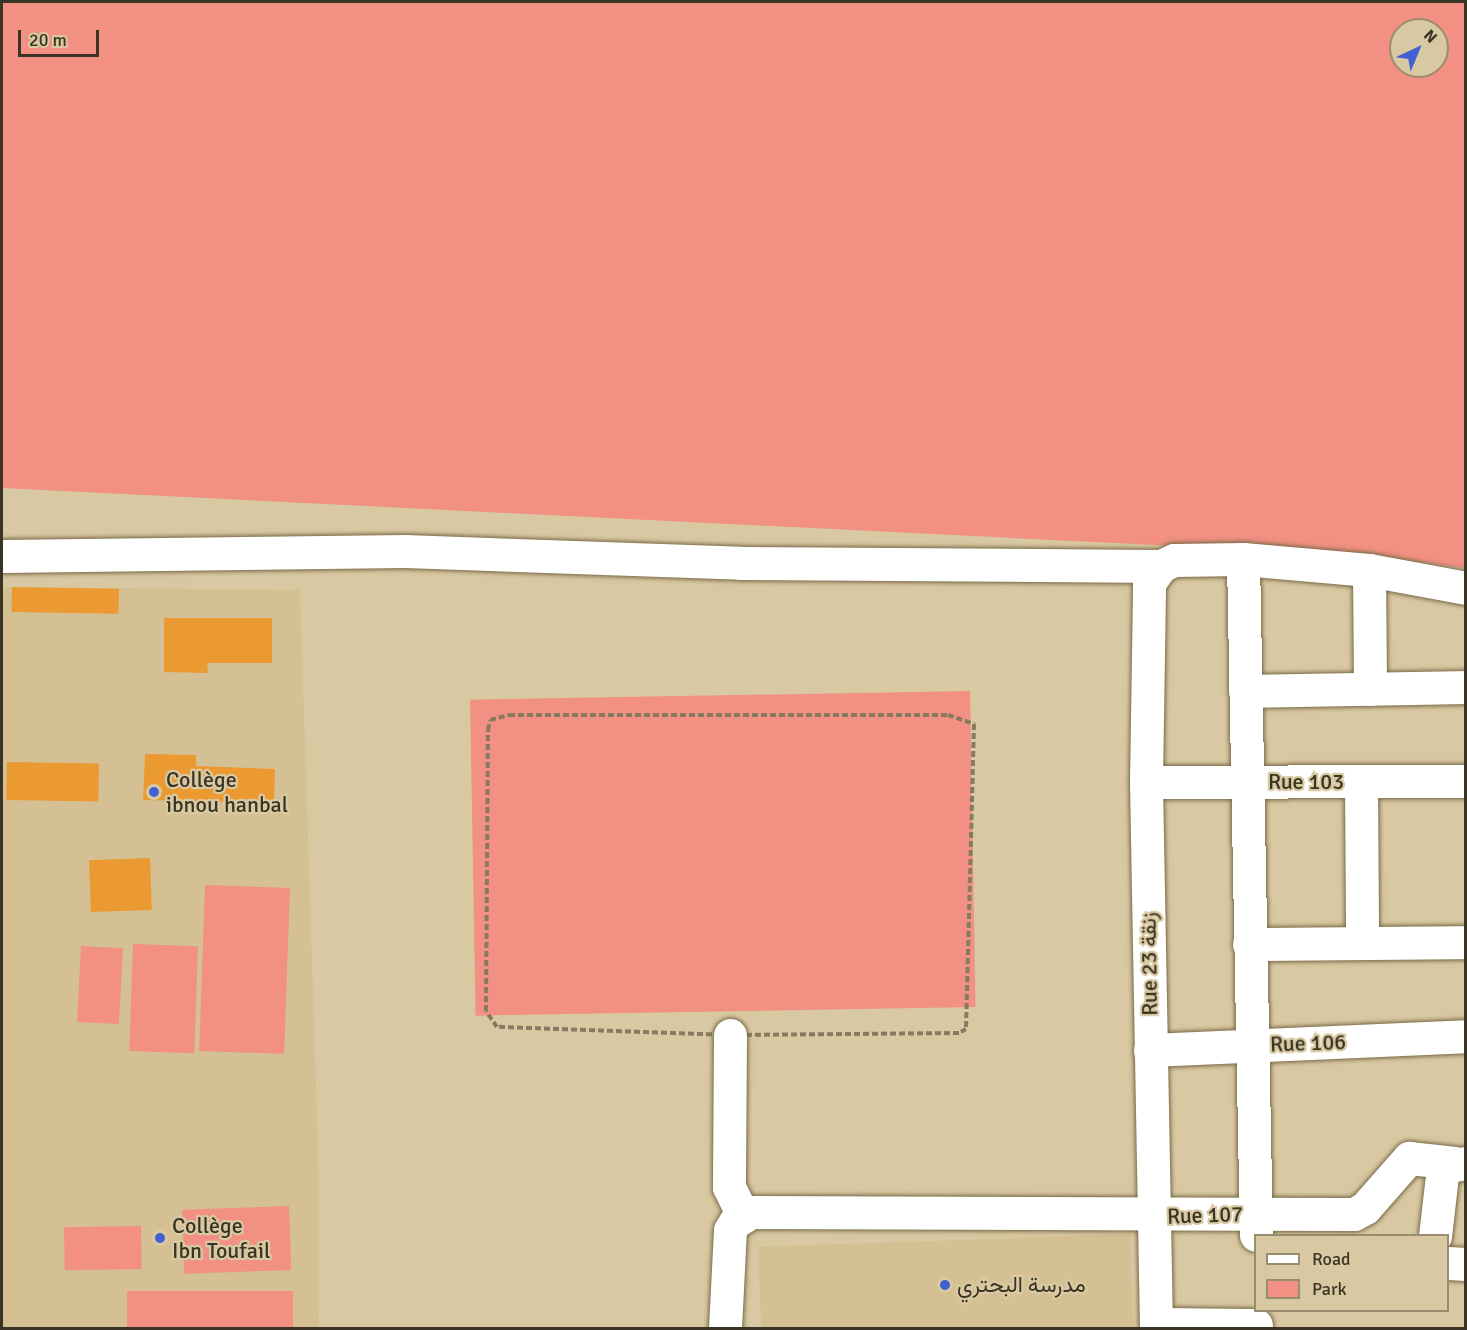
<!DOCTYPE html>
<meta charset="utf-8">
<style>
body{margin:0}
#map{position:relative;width:1467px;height:1330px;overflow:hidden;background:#d9c9a2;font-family:Signika,Vazirmatn,sans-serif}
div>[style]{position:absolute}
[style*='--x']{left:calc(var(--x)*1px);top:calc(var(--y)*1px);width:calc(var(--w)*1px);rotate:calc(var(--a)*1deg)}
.built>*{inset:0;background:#d4c092;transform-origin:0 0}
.green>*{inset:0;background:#f19083;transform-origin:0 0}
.building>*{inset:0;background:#eb9a31;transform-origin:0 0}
.path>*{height:4px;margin-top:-2px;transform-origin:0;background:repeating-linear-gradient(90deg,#867b60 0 6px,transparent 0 9px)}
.roads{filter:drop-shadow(0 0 2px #786a46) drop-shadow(0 0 2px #786a46)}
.minor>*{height:33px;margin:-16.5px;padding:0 16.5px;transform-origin:16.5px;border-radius:16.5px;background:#fff}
.dots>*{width:16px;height:16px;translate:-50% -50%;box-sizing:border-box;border:3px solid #d9c9a2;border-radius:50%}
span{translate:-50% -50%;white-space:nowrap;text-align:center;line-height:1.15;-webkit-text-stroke:4.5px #d9c9a2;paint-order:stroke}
.poi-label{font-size:22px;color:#3a3424}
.left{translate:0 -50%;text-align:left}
.street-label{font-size:22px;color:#3a3424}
.frame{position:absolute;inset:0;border:3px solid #3a3424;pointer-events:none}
.legend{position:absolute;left:1254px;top:1234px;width:195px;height:78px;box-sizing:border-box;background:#d9c9a2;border:2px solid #998d70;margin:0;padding:8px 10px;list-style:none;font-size:18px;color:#3a3424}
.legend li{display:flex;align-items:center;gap:12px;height:30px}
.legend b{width:30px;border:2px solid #998d70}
.north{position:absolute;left:1389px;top:18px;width:60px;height:60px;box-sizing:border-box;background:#d9c9a2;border:2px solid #998d70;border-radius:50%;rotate:44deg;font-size:16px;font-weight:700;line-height:24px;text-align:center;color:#3a3424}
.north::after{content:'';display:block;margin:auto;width:21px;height:27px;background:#4161d3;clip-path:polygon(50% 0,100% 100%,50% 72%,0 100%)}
.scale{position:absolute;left:18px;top:30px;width:81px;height:27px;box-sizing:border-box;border:3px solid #3a3424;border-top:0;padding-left:8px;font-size:18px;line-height:21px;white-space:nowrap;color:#3a3424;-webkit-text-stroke:4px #d9c9a2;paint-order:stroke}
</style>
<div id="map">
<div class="built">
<i style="clip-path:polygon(2px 587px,300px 590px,318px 1147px,319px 1328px,2px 1328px)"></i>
<i style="left:1130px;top:1234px;width:94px;height:372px;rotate:88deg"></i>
</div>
<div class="green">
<i style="clip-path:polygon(evenodd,2px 2px,1465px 2px,1465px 568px,1376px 556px,2px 488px,2px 2px,1401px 30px,1437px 30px,1437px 66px,1401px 66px,1401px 30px)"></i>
<i style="left:970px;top:691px;width:316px;height:500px;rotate:89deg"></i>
<i style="left:205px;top:885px;width:85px;height:166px;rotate:2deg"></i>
<i style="left:133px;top:944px;width:65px;height:107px;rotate:2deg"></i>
<i style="left:81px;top:946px;width:42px;height:76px;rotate:3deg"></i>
<i style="left:289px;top:1206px;width:64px;height:107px;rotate:88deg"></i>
<i style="left:141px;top:1226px;width:43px;height:77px;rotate:89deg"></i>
<i style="left:127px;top:1291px;width:166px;height:37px"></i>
</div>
<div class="building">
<i style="left:12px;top:587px;width:107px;height:25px;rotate:1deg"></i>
<i style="clip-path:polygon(164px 618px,272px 618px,272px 663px,207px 663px,208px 673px,164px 672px)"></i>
<i style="clip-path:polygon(145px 754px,196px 755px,196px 766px,275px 769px,274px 803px,143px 800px)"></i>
<i style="left:7px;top:762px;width:92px;height:38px;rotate:1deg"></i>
<i style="left:150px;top:858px;width:52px;height:61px;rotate:88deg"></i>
</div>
<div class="path">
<i style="--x:509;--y:715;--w:439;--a:0"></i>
<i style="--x:948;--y:715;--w:28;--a:19"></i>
<i style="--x:974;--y:724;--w:305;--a:91.5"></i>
<i style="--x:966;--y:1029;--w:8;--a:150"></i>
<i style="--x:959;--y:1033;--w:229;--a:179.5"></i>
<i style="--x:730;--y:1035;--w:233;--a:-178"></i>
<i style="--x:497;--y:1027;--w:19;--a:-125"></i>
<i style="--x:486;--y:1011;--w:281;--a:-89.6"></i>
<i style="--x:488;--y:730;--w:10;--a:-79"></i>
<i style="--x:490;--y:720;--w:20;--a:-15"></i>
</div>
<div class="roads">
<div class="minor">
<i style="--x:2;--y:556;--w:402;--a:-0.7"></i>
<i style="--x:404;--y:551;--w:337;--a:2"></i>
<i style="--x:741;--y:563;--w:420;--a:0.4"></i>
<i style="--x:1243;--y:559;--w:676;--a:88.9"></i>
<i style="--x:1369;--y:570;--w:119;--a:89.5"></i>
<i style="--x:1245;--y:691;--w:221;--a:-1"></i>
<i style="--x:1146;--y:782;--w:320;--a:-0.2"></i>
<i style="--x:1361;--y:782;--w:160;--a:89.6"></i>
<i style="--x:1249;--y:944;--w:217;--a:-0.5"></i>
<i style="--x:730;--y:1035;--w:152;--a:90.4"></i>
<i style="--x:729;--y:1187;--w:32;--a:64"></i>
<i style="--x:1150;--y:1050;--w:316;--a:-2.5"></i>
<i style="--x:1435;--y:1236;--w:69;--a:-83.4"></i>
<i style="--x:1443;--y:1167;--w:23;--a:-10"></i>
<i style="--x:1448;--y:1263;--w:18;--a:3"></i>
<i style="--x:1156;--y:1324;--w:100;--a:0.6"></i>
<i style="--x:725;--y:1328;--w:98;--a:-87.1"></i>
<i style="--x:730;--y:1230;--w:9;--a:-58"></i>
<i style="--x:735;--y:1222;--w:19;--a:-32"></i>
<i style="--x:751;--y:1212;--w:603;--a:0.19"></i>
<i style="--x:1354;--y:1214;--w:13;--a:-29"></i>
<i style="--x:1365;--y:1208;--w:67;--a:-48.7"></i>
<i style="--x:1409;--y:1158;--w:46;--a:6.2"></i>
<i style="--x:1156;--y:1328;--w:546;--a:-91.05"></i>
<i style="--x:1146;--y:782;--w:199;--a:-89.1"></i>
<i style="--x:1149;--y:583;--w:21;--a:-55"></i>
<i style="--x:1161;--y:566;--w:14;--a:-25"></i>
<i style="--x:1174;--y:560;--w:69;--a:-0.8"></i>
<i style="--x:1243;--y:559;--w:126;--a:5"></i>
<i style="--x:1369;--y:570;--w:99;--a:10.5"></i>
</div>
</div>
<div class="dots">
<i style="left:154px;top:792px;background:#4161d3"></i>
<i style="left:160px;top:1238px;background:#4161d3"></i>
<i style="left:945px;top:1285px;background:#4161d3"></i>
</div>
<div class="poi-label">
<span class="left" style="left:166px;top:792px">Collège<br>ibnou hanbal</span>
<span class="left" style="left:172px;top:1238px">Collège<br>Ibn Toufail</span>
<span class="left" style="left:957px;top:1285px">مدرسة البحتري</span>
</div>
<div class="street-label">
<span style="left:1306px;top:782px">Rue 103</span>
<span style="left:1149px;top:964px;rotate:-91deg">Rue 23 زنقة</span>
<span style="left:1308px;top:1043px;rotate:-2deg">Rue 106</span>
<span style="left:1205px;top:1215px;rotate:-2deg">Rue 107</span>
</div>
<div class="frame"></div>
<ul class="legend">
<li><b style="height:8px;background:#fff"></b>Road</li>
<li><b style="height:16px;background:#f19083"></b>Park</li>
</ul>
<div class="north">N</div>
<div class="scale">20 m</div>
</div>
